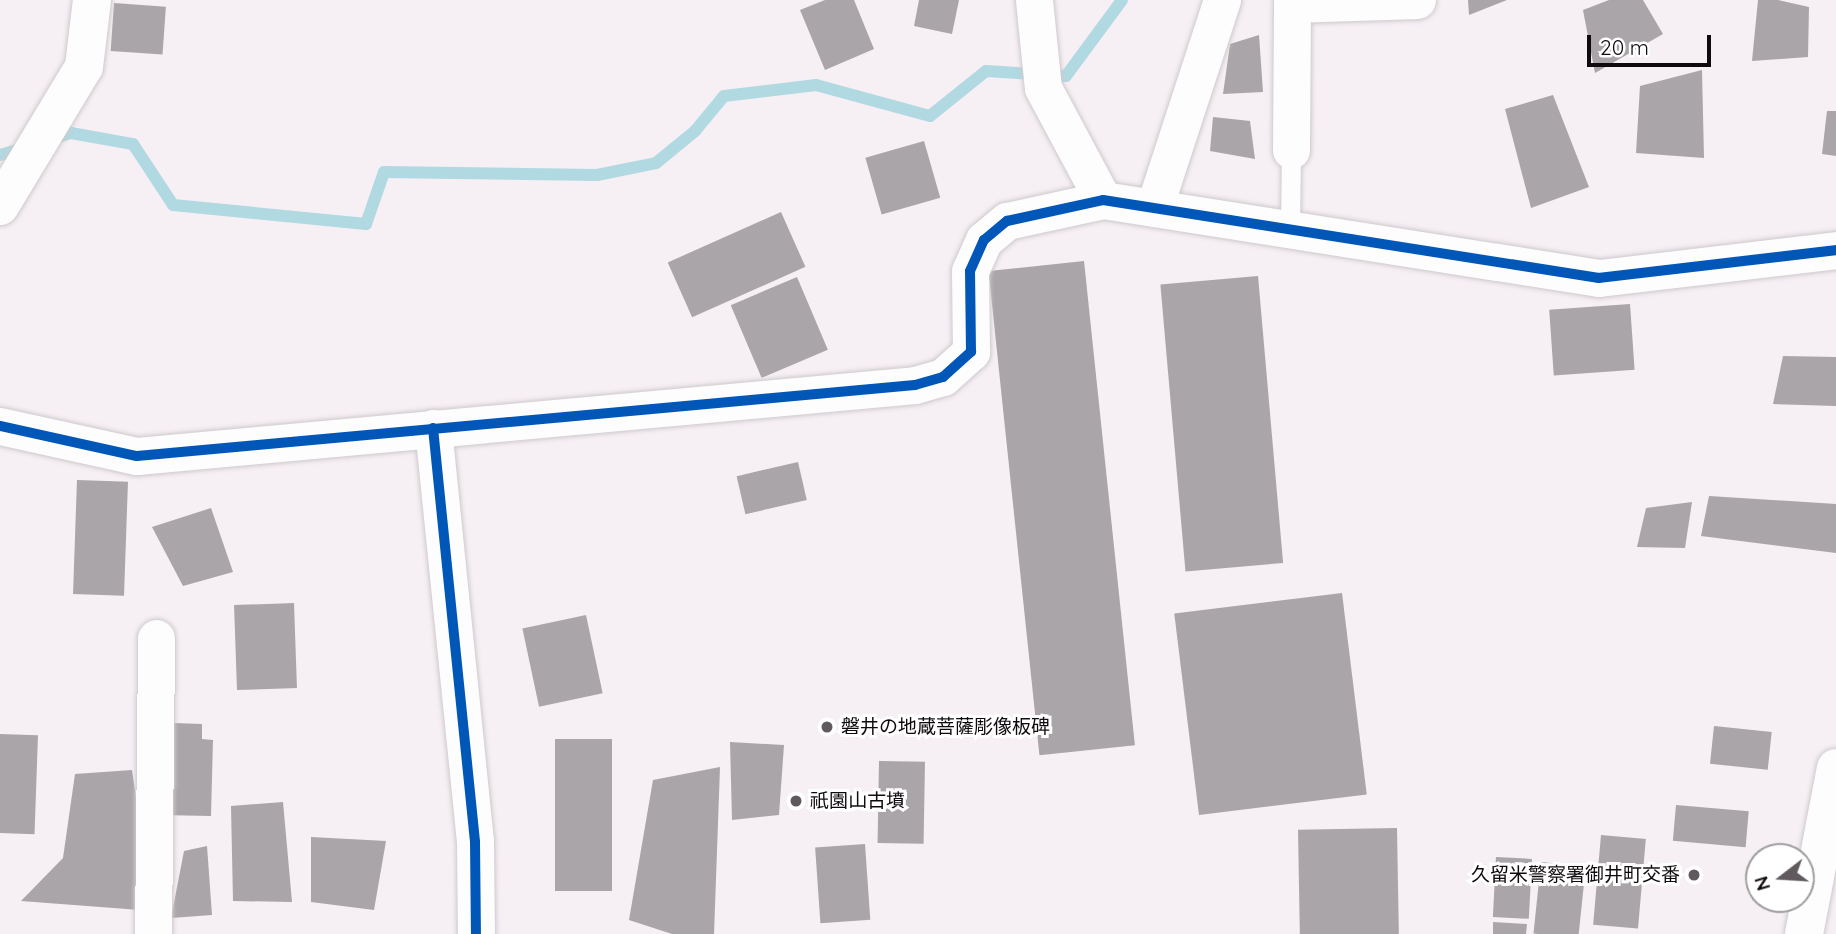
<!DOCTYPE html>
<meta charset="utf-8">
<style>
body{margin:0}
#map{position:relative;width:1836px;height:934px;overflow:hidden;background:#f6eff4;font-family:Quicksand,"Noto Sans JP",sans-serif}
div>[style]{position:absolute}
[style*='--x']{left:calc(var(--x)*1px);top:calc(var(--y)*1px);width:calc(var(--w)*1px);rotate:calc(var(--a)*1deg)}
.stream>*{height:12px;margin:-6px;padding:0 6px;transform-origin:6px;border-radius:6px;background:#b1d9e2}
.building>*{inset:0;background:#aaa5a9;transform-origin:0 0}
.roads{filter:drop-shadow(0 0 2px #cec9cd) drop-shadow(0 0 2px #cec9cd)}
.service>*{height:19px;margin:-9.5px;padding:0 9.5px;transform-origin:9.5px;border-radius:9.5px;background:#fefdfd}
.minor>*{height:37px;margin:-18.5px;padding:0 18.5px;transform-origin:18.5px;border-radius:18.5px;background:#fefdfd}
.tertiary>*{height:38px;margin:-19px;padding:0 19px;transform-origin:19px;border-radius:19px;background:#fefdfd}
.secondary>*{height:38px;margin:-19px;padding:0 19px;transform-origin:19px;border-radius:19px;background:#fefdfd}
.cycleway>*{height:10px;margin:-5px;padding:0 5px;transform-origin:5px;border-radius:5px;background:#0057b8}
.dots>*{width:19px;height:19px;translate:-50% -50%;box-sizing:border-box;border:4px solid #fff;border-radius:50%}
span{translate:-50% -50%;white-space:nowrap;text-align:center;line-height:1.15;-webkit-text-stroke:6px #fff;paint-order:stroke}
.poi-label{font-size:19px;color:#0f0a0e}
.left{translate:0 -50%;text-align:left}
.right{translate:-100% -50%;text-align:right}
.north{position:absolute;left:1745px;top:843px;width:70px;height:70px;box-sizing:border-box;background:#fff;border:2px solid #9f9d9f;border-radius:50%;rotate:253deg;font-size:19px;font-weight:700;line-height:28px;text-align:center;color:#0f0a0e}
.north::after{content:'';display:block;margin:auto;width:24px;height:32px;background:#605a5e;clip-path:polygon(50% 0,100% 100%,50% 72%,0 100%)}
.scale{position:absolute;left:1587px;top:35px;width:124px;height:32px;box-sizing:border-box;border:4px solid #0f0a0e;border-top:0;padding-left:9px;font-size:21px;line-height:24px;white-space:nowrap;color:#0f0a0e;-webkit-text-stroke:5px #fff;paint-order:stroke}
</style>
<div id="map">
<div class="stream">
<i style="--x:52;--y:139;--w:20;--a:-18"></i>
<i style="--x:71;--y:133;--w:63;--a:10.1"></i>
<i style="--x:133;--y:144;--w:73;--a:56.7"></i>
<i style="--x:173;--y:205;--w:194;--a:5.6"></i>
<i style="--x:366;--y:224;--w:55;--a:-70.9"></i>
<i style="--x:384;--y:172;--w:213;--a:0.8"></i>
<i style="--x:597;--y:175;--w:60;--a:-11.5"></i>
<i style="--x:656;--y:163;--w:50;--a:-39.4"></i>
<i style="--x:695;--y:131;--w:45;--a:-50.4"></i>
<i style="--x:724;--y:96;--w:93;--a:-6.8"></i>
<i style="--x:816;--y:85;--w:118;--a:15.2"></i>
<i style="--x:930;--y:116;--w:72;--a:-38.8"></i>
<i style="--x:986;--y:71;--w:80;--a:3.6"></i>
<i style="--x:1066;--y:76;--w:94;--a:-53.6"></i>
<i style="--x:0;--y:155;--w:25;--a:-16"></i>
</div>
<div class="building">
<i style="clip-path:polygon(825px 0,854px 0,874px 49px,825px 70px,800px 10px)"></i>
<i style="clip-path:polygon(919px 0,959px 0,952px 34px,914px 26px)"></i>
<i style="clip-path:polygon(1468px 0,1507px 0,1469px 15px)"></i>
<i style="clip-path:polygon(1609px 0,1643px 0,1663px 34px,1595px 73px,1583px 10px)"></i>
<i style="clip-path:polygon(1758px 0,1778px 0,1809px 7px,1808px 57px,1752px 61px)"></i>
<i style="left:114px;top:3px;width:52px;height:48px;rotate:4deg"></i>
<i style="clip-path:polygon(1259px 35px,1263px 92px,1223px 94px,1230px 44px)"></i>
<i style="clip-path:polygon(1702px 70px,1704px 158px,1636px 153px,1640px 86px)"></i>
<i style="clip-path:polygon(1553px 95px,1589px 187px,1531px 208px,1505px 109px)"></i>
<i style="clip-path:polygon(1827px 111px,1836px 111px,1836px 156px,1822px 154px)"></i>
<i style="clip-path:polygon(1213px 117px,1250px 121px,1255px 159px,1210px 151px)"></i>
<i style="left:924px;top:141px;width:59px;height:61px;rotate:74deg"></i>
<i style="left:781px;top:212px;width:60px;height:124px;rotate:66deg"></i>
<i style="left:1084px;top:261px;width:487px;height:96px;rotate:84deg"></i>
<i style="left:1258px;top:276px;width:288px;height:98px;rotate:85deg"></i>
<i style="left:797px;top:277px;width:79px;height:72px;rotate:67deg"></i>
<i style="left:1630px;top:304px;width:66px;height:81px;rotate:86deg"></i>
<i style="clip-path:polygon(1783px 356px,1836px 357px,1836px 406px,1773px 404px)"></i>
<i style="left:798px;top:462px;width:39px;height:63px;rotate:77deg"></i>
<i style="left:77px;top:480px;width:51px;height:114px;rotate:2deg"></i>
<i style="clip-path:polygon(1709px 496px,1836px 504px,1836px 553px,1701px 536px)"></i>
<i style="clip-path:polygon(1692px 502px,1685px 548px,1637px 547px,1646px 508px)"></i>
<i style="clip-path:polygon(211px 508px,233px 572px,183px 586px,152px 527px)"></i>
<i style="left:1342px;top:593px;width:203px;height:169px;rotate:83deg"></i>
<i style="left:294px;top:603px;width:85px;height:60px;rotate:88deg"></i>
<i style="left:586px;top:615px;width:80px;height:65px;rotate:78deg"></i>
<i style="clip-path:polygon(174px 723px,202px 724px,202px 739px,213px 740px,211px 816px,161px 815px,162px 742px,173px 742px)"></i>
<i style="left:1714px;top:726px;width:58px;height:38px;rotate:6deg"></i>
<i style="left:0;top:734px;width:38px;height:99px;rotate:2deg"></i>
<i style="left:555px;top:739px;width:57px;height:152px"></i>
<i style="clip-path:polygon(730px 742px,784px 745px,779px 815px,732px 820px)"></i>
<i style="left:879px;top:761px;width:46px;height:82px;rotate:1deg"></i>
<i style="clip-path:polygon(720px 767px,714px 934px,672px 934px,629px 920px,653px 780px)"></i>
<i style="clip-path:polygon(132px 770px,153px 911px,21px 901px,63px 858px,75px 774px)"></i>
<i style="clip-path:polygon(283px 802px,292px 902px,233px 901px,231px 806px)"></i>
<i style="left:1676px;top:805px;width:73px;height:36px;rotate:5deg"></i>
<i style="left:1397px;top:828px;width:106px;height:99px;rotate:89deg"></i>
<i style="left:1601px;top:835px;width:45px;height:90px;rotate:5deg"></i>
<i style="clip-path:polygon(311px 837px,386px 841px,374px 910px,311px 902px)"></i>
<i style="left:865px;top:844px;width:76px;height:50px;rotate:86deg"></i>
<i style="clip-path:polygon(207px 846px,212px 915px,171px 918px,184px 851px)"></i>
<i style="left:1496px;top:857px;width:36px;height:60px;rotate:3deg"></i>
<i style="left:1541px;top:862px;width:45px;height:72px;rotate:6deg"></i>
<i style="clip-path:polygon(1493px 922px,1527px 924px,1526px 934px,1493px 934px)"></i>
</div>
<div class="roads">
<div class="service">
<i style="--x:1290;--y:230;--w:80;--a:-89.3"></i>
</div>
<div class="minor">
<i style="--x:1034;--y:0;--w:88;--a:84.2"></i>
<i style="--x:1043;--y:88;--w:127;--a:61.8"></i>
<i style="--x:1291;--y:150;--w:146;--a:-89.6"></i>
<i style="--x:1292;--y:4;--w:125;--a:-1.8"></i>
<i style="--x:1154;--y:208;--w:219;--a:-71.9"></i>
<i style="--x:0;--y:426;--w:140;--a:12.4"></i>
<i style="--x:137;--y:456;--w:781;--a:-5.21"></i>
<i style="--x:915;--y:385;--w:29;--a:-16"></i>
<i style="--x:943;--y:377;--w:38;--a:-42"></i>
<i style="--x:971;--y:352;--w:81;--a:-90.7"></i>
<i style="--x:970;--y:271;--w:34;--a:-66"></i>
<i style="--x:984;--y:240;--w:30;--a:-40"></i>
<i style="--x:1007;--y:221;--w:98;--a:-12.3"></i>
<i style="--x:1103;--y:200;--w:502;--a:8.94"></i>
<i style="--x:1599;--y:278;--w:239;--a:-6.7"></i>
<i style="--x:433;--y:428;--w:416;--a:84.2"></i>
<i style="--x:475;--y:842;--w:92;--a:89.4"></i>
<i style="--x:153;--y:934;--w:296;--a:-89.4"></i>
</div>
<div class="tertiary">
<i style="--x:0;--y:206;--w:162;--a:-58.9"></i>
<i style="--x:84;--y:67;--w:67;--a:-83.2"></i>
</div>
<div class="secondary">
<i style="--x:1804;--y:934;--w:169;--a:-79.1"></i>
</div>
</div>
<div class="cycleway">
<i style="--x:0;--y:426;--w:140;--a:12.4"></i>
<i style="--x:137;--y:456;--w:781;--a:-5.21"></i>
<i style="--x:915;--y:385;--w:29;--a:-16"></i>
<i style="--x:943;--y:377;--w:38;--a:-42"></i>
<i style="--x:971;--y:352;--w:81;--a:-90.7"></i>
<i style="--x:970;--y:271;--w:34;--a:-66"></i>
<i style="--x:984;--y:240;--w:30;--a:-40"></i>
<i style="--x:1007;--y:221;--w:98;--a:-12.3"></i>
<i style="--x:1103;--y:200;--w:502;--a:8.94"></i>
<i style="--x:1599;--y:278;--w:239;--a:-6.7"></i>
<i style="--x:433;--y:428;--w:416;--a:84.2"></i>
<i style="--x:475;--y:842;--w:92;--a:89.4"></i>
</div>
<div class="dots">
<i style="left:827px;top:727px;background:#605a5e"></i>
<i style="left:796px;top:801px;background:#605a5e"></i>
<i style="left:1694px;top:875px;background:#605a5e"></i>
</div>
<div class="poi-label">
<span class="left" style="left:841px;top:727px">磐井の地蔵菩薩彫像板碑</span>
<span class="left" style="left:810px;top:801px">祇園山古墳</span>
<span class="right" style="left:1680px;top:875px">久留米警察署御井町交番</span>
</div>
<div class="north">N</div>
<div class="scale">20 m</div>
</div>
